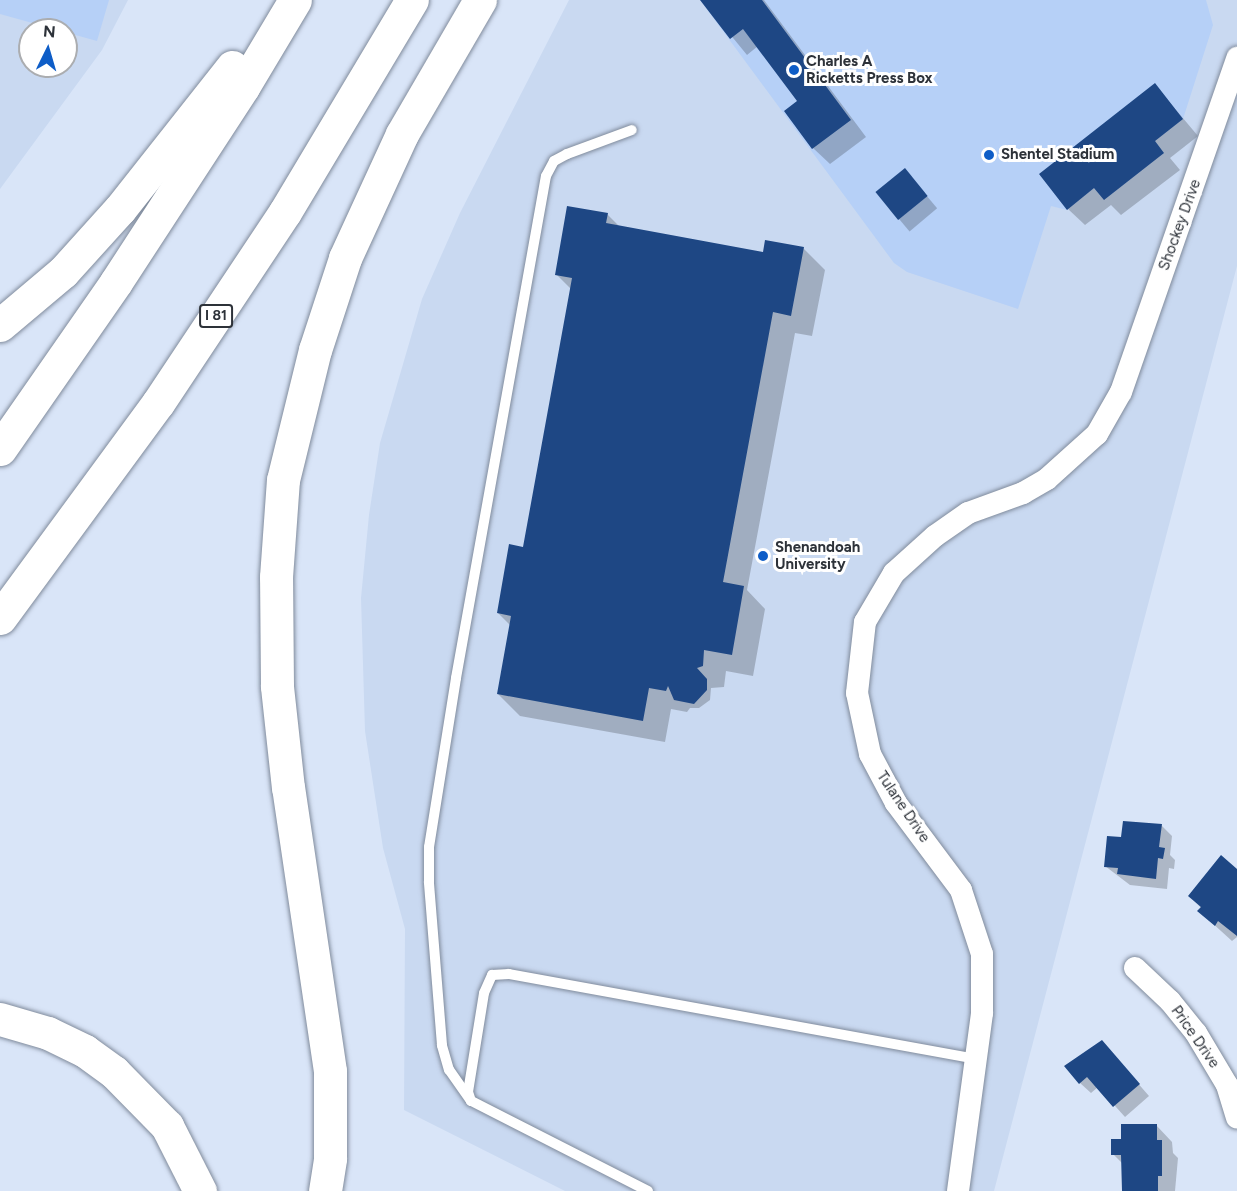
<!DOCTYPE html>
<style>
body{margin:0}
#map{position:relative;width:1237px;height:1191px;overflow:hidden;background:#d9e5f8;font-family:Figtree,sans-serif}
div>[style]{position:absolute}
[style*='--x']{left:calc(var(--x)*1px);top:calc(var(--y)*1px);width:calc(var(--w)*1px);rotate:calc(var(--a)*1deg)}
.built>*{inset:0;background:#c9d9f1}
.green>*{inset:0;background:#b6d0f7}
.shadow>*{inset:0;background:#0003;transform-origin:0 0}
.building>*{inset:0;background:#1e4784;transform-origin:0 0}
.roads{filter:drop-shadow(0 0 2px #808b9c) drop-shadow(0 0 2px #808b9c)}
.service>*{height:10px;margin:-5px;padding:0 5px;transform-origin:5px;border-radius:5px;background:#fff}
.minor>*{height:22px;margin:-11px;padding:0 11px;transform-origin:11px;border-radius:11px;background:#fff}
.motorway>*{height:33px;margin:-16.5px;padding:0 16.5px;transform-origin:16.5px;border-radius:16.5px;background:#fff}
.dots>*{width:16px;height:16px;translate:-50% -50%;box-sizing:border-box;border:3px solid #fff;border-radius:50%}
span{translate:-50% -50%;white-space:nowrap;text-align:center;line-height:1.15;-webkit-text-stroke:6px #fff;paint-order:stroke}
.shield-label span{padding:2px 4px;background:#fff;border:2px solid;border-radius:4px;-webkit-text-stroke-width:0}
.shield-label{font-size:14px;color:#2d3239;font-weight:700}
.poi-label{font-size:15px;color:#2d3239;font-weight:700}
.left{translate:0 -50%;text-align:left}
.street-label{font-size:15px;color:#2d3239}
.north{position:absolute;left:18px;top:18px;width:60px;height:60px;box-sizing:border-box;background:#fff;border:2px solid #abadb0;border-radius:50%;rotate:5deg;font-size:16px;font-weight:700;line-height:24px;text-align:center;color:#2d3239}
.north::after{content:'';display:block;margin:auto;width:21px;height:27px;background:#0e5dc7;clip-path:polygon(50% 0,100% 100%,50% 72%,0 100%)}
</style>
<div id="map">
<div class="built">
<i style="clip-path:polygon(evenodd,0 0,128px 0,102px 50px,0 189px,0 0,30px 30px,66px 30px,66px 66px,30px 66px,30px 30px)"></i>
<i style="clip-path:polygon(569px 0,1237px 0,1237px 266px,994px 1191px,565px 1191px,404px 1110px,405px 929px,383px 848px,365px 731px,361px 598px,369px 515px,380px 443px,422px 299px,460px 213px)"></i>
</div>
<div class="green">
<i style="clip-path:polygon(0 0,109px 0,97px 41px,0 14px)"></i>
<i style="clip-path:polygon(700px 0,1206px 0,1213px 25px,1183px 119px,1155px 141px,1164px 153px,1104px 200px,1094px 188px,1067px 210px,1051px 206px,1018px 309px,907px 272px,894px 263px)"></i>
</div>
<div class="shadow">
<i style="clip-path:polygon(702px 0,764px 0,866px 137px,830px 164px,813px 148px,800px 102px,758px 46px,747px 55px)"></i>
<i style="clip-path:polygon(1155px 85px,1198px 136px,1170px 158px,1180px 170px,1121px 215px,1111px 205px,1085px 225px,1068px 209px)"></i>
<i style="left:905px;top:170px;width:50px;height:36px;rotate:50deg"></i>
<i style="clip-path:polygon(607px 214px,620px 227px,764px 253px,803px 248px,825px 270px,812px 336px,795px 333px,747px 590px,765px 609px,753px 676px,726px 671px,724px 687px,711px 688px,710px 700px,699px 708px,690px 708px,687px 712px,671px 709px,665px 742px,520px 716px,498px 694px,511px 626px,498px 613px,524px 548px,571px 289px,556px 274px)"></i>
<i style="clip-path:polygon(1161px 825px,1172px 836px,1170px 855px,1175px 860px,1174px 869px,1169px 868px,1167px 889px,1130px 885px,1105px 866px,1122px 839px)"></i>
<i style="clip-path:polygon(1237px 871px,1237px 937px,1232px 941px,1199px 911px,1201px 908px,1190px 896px)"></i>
<i style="clip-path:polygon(1102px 1042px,1149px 1096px,1125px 1117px,1098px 1087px,1091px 1093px,1080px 1083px)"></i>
<i style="clip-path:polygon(1156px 1125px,1172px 1142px,1173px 1153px,1178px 1158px,1175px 1191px,1123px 1191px,1123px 1164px,1113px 1154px,1122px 1141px)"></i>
</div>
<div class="building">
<i style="clip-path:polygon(700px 0,762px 0,851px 120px,812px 149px,784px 111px,797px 101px,743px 29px,730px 39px)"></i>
<i style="clip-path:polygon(1155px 83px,1183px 119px,1155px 141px,1164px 153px,1104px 200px,1094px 188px,1067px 210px,1039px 174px)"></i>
<i style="left:905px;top:168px;width:36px;height:38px;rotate:51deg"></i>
<i style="clip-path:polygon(567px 206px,608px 213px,606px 223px,763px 252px,765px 240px,804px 247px,791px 316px,773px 312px,723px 582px,744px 586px,732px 655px,704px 650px,703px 666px,697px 668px,707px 679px,707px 690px,694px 704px,674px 700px,668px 686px,666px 691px,649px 688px,643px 721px,497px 694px,511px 616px,497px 613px,509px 544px,523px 547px,572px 278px,555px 275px)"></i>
<i style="clip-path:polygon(1123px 821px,1162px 824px,1159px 847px,1165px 848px,1163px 859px,1158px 858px,1156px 879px,1117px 874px,1118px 868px,1104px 867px,1107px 836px,1121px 837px)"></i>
<i style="clip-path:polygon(1221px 855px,1237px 869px,1237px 936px,1218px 921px,1215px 926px,1197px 911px,1201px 907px,1188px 896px)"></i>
<i style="clip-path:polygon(1102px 1040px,1140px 1084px,1113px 1107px,1087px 1077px,1079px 1084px,1064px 1066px)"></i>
<i style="clip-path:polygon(1121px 1124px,1157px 1124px,1157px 1140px,1162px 1140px,1162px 1176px,1158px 1176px,1158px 1191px,1122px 1191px,1121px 1155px,1111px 1155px,1111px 1139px,1121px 1139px)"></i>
</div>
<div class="roads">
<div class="service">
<i style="--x:471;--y:1101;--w:38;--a:-125"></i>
<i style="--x:449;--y:1070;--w:26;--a:-106"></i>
<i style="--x:442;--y:1045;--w:164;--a:-94.6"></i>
<i style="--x:429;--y:882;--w:35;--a:-90"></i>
<i style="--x:429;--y:847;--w:171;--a:-80.9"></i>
<i style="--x:456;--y:678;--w:510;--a:-79.84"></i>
<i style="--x:546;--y:176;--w:17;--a:-62"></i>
<i style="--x:554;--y:161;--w:15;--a:-28"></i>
<i style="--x:567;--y:154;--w:69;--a:-20.3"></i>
<i style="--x:648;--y:1191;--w:199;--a:-153"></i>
<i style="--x:471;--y:1101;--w:9;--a:-108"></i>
<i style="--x:468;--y:1092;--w:100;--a:-80.8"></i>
<i style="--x:484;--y:993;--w:20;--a:-66"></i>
<i style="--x:492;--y:975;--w:17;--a:-3"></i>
<i style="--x:509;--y:974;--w:475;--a:10.3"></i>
</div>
<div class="minor">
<i style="--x:1135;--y:968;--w:48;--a:43.3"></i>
<i style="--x:1170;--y:1001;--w:41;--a:50.9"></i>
<i style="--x:1196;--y:1033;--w:61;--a:59.2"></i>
<i style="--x:1227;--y:1085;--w:34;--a:73"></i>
<i style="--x:958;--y:1191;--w:180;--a:-82.3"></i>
<i style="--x:982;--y:1013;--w:59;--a:-90"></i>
<i style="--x:982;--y:954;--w:67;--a:-108.2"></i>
<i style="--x:961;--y:890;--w:109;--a:-126.8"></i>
<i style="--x:896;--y:803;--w:55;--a:-118"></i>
<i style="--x:870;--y:754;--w:62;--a:-102"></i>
<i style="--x:857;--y:693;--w:71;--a:-83.6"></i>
<i style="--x:865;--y:622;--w:57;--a:-59.4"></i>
<i style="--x:894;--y:573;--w:55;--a:-42.1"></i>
<i style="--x:935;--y:536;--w:40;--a:-34.9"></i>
<i style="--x:968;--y:513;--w:59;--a:-20"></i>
<i style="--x:1023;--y:493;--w:28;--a:-30"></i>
<i style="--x:1047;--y:479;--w:67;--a:-42"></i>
<i style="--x:1097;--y:434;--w:48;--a:-60.3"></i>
<i style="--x:1121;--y:392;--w:354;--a:-70.8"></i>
</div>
<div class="motorway">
<i style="--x:0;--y:325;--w:82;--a:-40.1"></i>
<i style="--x:63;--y:272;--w:85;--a:-47.9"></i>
<i style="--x:120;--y:209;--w:181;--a:-51.7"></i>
<i style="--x:0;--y:449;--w:203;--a:-55.2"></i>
<i style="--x:116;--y:282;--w:233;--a:-56.9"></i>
<i style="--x:243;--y:87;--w:101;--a:-59.1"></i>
<i style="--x:0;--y:618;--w:267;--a:-53.7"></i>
<i style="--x:158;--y:403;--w:229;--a:-56.4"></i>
<i style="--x:285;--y:212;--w:247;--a:-59.1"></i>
<i style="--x:0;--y:1019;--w:50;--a:16.3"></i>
<i style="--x:48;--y:1033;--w:41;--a:25.9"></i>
<i style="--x:85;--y:1051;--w:36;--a:36"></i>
<i style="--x:114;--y:1072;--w:76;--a:45.5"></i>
<i style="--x:167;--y:1126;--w:73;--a:63.1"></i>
<i style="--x:325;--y:1191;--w:33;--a:-81"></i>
<i style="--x:330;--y:1158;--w:87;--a:-90"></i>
<i style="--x:330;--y:1071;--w:286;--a:-98.4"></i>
<i style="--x:288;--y:788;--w:103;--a:-96.2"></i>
<i style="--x:277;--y:686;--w:109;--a:-90.5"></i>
<i style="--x:276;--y:577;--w:97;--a:-85.9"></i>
<i style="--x:283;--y:480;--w:134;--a:-76.2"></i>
<i style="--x:315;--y:350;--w:97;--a:-71.9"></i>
<i style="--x:345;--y:258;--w:136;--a:-65.3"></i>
<i style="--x:402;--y:134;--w:155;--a:-59.8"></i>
</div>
</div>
<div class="dots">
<i style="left:794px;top:70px;background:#0e5dc7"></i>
<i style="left:989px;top:155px;background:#0e5dc7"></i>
<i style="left:763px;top:556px;background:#0e5dc7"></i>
</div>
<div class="shield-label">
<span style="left:216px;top:316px">I 81</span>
</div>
<div class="poi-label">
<span class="left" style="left:806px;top:70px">Charles A<br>Ricketts Press Box</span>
<span class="left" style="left:1001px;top:155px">Shentel Stadium</span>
<span class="left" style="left:775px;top:556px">Shenandoah<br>University</span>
</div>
<div class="street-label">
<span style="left:1180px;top:225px;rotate:-70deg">Shockey Drive</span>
<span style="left:903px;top:807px;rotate:56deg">Tulane Drive</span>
<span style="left:1195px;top:1037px;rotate:55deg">Price Drive</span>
</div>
<div class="north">N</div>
</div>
